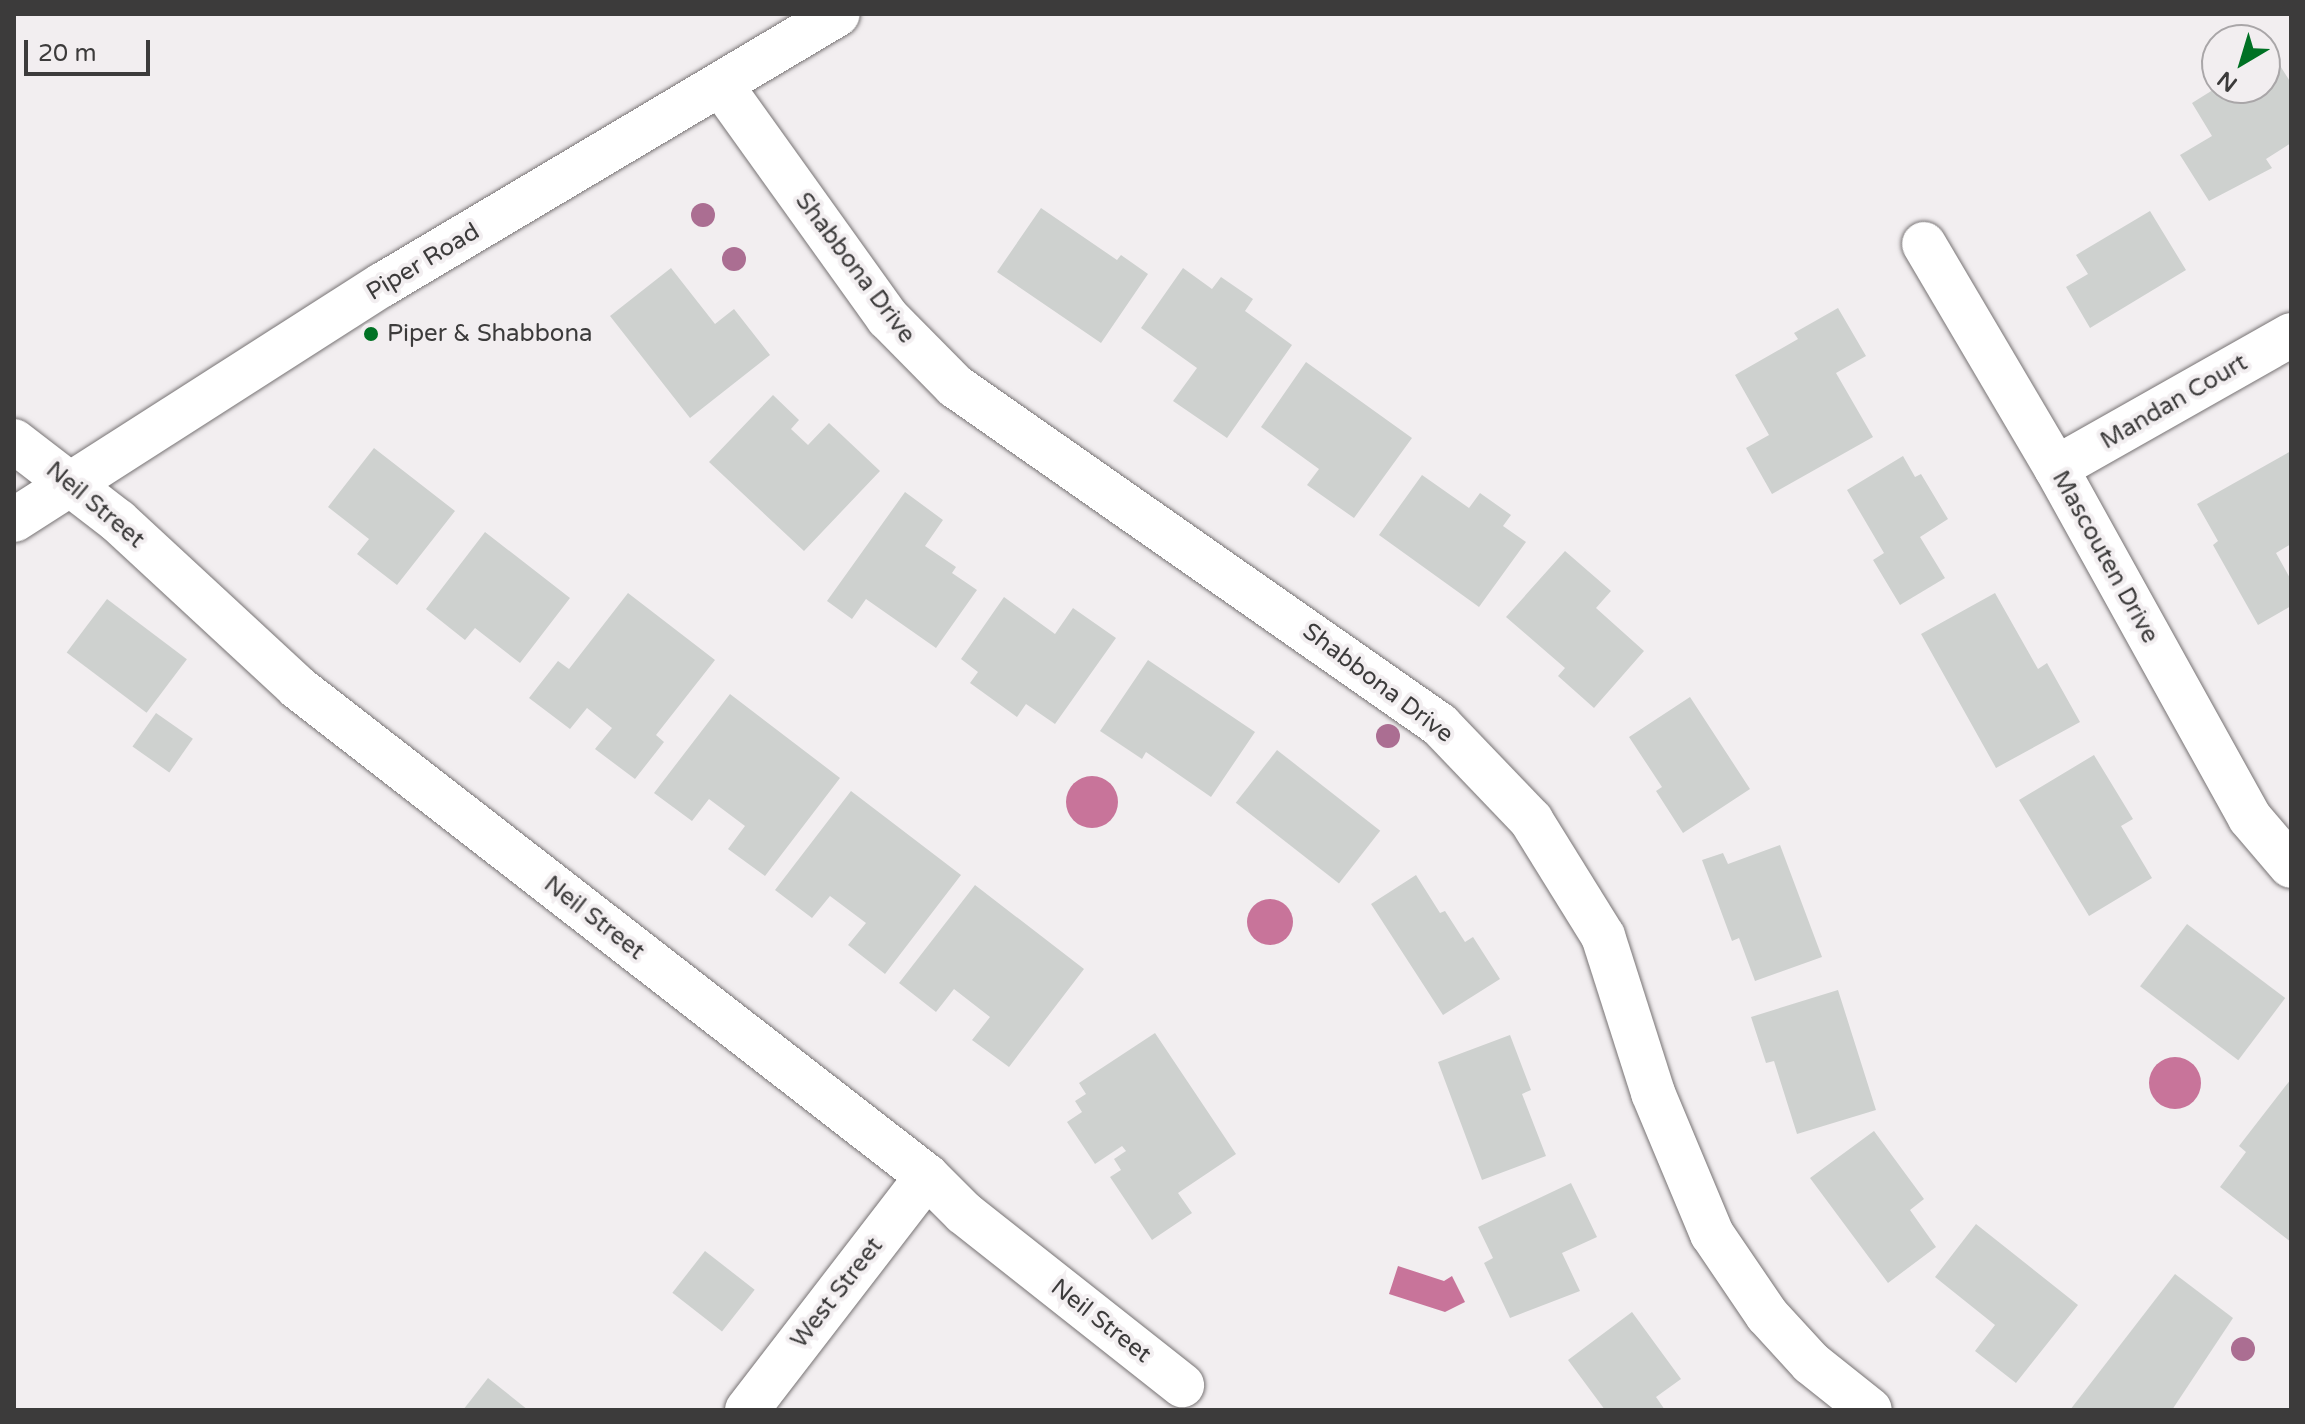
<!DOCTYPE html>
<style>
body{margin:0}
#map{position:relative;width:2305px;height:1424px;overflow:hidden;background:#f2eef0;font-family:"Varela Round",sans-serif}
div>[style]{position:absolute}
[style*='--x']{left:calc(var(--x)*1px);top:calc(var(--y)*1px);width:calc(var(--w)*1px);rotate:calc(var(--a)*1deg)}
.water>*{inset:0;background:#c8749a}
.round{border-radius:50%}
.building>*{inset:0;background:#ced1cf;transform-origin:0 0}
.roads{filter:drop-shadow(0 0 2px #777374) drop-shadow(0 0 2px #777374)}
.minor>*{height:44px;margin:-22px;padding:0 22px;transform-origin:22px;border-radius:22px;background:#fff}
.trees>*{width:24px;height:24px;margin:-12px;border-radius:50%;background:#ab6e92}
.dots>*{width:22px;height:22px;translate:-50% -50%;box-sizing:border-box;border:4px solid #f2eef0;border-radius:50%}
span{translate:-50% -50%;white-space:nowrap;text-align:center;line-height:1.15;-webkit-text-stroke:8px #f2eef0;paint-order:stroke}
.street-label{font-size:24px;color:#3c3b3b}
.poi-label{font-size:24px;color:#3c3b3b}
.left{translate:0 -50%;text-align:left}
.frame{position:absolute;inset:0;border:16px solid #3c3b3b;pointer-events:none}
.north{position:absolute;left:2201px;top:24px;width:80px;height:80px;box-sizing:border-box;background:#f2eef0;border:2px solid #a9a6a8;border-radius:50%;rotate:218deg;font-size:22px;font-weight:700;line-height:32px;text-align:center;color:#3c3b3b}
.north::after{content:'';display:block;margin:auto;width:28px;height:36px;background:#007124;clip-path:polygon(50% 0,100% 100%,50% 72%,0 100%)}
.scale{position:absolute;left:24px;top:40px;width:126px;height:36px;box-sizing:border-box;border:4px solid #3c3b3b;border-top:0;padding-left:10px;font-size:24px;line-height:28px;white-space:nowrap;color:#3c3b3b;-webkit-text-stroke:6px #f2eef0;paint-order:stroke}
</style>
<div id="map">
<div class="water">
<i class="round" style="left:1066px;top:776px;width:52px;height:52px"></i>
<i class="round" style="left:1247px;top:899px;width:46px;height:46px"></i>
<i class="round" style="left:2149px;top:1057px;width:52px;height:52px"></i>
<i style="clip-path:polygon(1398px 1266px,1444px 1281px,1452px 1276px,1465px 1302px,1445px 1312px,1389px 1294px)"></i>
</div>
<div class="building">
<i style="clip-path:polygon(2272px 53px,2291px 83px,2291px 143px,2266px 159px,2272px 168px,2209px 201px,2180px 155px,2212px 136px,2192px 103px,2216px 88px,2265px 88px,2265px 57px)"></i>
<i style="clip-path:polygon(1041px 208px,1117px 260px,1121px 255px,1148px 274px,1101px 343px,997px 272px)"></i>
<i style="clip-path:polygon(2150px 211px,2186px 270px,2090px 328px,2066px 287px,2088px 274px,2076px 255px)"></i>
<i style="clip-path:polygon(671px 268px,715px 324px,734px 309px,770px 355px,690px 418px,610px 316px)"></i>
<i style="clip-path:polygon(1183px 268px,1212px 289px,1221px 277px,1253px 299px,1245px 311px,1292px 345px,1227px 438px,1173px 401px,1197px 368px,1141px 328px)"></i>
<i style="clip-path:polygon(1838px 308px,1866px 356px,1836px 373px,1873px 437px,1772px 494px,1746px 448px,1769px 435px,1735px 375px,1798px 339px,1794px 333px)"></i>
<i style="clip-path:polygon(1306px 362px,1412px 438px,1354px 518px,1307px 485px,1319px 469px,1261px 427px)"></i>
<i style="clip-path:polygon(773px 395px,799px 420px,791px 429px,808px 445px,829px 423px,880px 471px,804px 551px,709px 462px)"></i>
<i style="clip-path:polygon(374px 448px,455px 511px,397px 585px,357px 554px,369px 539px,328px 507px)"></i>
<i style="clip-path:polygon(2291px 451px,2291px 544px,2276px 553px,2291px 580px,2291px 606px,2258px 625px,2213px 545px,2218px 541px,2197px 504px)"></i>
<i style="clip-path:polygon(1903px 456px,1915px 477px,1921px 474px,1948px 519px,1920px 537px,1945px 578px,1900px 605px,1873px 560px,1884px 553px,1847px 490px)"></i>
<i style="clip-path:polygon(1422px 475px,1469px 508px,1480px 493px,1511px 515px,1503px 526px,1526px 542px,1479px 607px,1379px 535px)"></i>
<i style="clip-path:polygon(905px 492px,943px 520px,925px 546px,956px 567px,952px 573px,977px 590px,936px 648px,866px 599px,852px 619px,827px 601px)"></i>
<i style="clip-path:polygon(485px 532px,570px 598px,520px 663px,475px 628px,465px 640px,426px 609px)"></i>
<i style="clip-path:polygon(1565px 551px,1611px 591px,1596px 608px,1644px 651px,1594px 708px,1558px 676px,1565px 668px,1506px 617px)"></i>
<i style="clip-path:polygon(628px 593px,715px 660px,656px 735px,664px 742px,635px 779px,595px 749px,612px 728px,587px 708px,570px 729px,529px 698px,558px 661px,569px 669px)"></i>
<i style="clip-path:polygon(1995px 593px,2038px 669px,2047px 663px,2080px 722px,1996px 768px,1921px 634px)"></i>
<i style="clip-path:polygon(1004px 597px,1055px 634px,1073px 608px,1116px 638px,1055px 724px,1026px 704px,1017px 717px,970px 683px,978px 672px,961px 659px)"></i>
<i style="left:107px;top:599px;width:100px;height:67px;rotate:37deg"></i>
<i style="clip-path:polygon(1148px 660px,1255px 732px,1211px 797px,1146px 752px,1142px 759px,1100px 731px)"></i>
<i style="clip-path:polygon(730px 694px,840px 778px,765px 876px,728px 849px,745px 826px,709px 799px,692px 821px,654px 793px)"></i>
<i style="clip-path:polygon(1690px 697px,1750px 789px,1683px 833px,1656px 791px,1662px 787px,1629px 737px)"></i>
<i style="left:156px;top:713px;width:45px;height:41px;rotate:35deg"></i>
<i style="left:1277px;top:750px;width:131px;height:67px;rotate:38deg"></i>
<i style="clip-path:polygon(2094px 755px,2133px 819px,2121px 826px,2152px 878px,2089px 916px,2019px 800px)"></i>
<i style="clip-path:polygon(851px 791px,961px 875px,885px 974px,848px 945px,866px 923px,830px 896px,812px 918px,775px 890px)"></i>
<i style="clip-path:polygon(1780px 845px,1822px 957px,1755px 981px,1739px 938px,1732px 941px,1702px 860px,1723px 853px,1728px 864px)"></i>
<i style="clip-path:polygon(1416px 875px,1440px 913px,1445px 911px,1465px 942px,1473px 937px,1500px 979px,1443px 1015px,1371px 904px)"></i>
<i style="clip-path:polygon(975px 885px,1084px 969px,1009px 1067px,972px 1040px,990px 1017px,954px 989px,936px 1012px,899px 983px)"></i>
<i style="left:2187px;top:924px;width:123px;height:78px;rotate:37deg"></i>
<i style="clip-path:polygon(1838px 990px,1876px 1110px,1797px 1134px,1774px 1061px,1766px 1063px,1751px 1017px)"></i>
<i style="clip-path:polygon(1155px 1033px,1236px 1154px,1178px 1193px,1192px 1213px,1152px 1240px,1110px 1177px,1121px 1170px,1114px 1159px,1126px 1151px,1122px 1146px,1095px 1164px,1067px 1122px,1082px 1112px,1075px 1101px,1086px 1094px,1079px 1083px)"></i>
<i style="clip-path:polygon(1510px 1035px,1531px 1090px,1522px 1094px,1546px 1156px,1482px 1180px,1438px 1062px)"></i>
<i style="clip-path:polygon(2291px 1079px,2291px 1242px,2220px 1187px,2246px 1152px,2239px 1146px)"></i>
<i style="clip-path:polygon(1874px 1131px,1924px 1199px,1910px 1210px,1936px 1247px,1888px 1283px,1810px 1178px)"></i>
<i style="clip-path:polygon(1571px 1183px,1597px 1237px,1562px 1253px,1580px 1291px,1510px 1318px,1484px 1263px,1493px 1258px,1478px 1227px)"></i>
<i style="clip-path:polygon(1976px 1224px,2078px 1305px,2016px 1383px,1975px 1351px,1995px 1325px,1935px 1277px)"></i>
<i style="left:705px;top:1251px;width:63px;height:53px;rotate:38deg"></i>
<i style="clip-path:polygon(2175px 1274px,2233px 1318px,2172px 1410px,2070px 1410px)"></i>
<i style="clip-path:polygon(1632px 1312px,1681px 1379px,1656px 1397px,1665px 1410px,1605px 1410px,1568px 1360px)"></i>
<i style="clip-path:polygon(488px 1378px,528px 1410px,463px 1410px)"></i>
</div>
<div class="roads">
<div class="minor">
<i style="--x:721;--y:85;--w:287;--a:54.4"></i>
<i style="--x:888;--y:318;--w:95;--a:45.4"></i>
<i style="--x:955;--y:386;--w:592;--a:34.95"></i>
<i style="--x:1440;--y:725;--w:132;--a:46.2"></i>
<i style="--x:1531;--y:820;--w:137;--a:58.2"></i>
<i style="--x:1603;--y:936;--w:165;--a:72.3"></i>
<i style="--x:1653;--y:1093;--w:153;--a:67.3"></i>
<i style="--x:1712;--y:1234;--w:98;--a:55.8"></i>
<i style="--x:1767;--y:1315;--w:65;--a:47.5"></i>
<i style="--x:1811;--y:1363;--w:75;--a:38.5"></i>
<i style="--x:1924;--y:244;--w:260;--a:59.5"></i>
<i style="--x:2056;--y:468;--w:400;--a:61"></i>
<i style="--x:2250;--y:818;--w:63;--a:49.5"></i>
<i style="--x:14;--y:441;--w:131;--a:37.6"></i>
<i style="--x:118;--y:521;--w:244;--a:42.8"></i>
<i style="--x:297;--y:687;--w:798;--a:37.82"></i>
<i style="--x:927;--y:1176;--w:52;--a:45"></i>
<i style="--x:964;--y:1213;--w:278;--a:38.3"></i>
<i style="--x:2056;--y:468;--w:270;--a:-29.5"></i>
<i style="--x:14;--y:520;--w:437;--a:-32.6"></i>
<i style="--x:382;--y:285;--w:530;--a:-30.72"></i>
<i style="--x:747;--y:1410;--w:295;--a:-52.4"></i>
</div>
</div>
<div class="trees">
<i style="left:703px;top:215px"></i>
<i style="left:734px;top:259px"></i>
<i style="left:1388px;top:736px"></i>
<i style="left:2243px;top:1349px"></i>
</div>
<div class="dots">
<i style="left:371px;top:334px;background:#007124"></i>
</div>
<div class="street-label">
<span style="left:423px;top:262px;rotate:-31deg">Piper Road</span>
<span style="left:855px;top:268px;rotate:53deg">Shabbona Drive</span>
<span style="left:2174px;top:402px;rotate:-30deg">Mandan Court</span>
<span style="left:95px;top:505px;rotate:40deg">Neil Street</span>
<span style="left:2105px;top:557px;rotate:61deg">Mascouten Drive</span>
<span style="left:1378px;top:683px;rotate:37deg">Shabbona Drive</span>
<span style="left:594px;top:918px;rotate:38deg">Neil Street</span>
<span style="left:837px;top:1293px;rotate:-52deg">West Street</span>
<span style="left:1101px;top:1321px;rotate:38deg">Neil Street</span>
</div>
<div class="poi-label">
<span class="left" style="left:387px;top:334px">Piper &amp; Shabbona</span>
</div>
<div class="frame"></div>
<div class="north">N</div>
<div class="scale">20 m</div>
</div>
